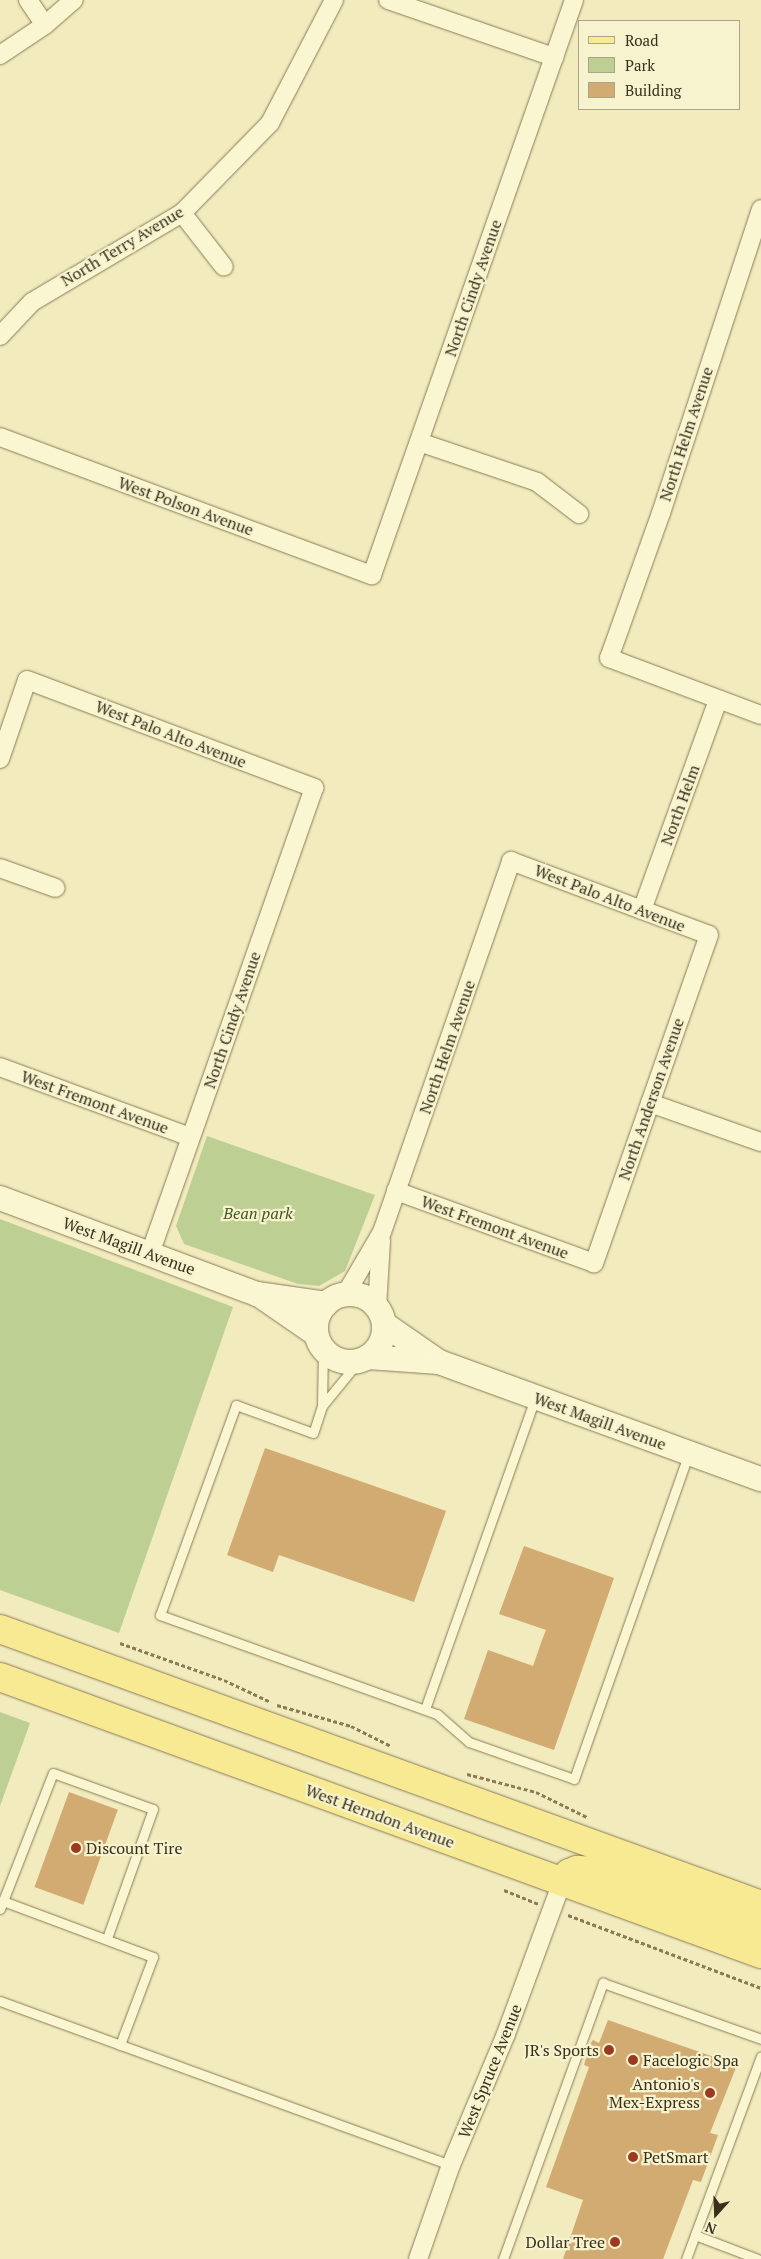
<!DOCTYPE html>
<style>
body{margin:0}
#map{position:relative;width:761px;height:2259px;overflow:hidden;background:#f1ebbe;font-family:"PT Serif",serif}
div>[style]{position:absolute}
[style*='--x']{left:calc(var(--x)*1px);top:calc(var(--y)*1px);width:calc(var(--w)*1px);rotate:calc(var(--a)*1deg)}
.green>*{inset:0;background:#bdcf92}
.building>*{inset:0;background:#d1ab72;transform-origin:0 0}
.path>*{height:3px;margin-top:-1.5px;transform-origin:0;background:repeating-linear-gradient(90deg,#8a7b56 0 4px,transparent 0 6.5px)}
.roads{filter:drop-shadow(0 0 1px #8a7b56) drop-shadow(0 0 1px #8a7b56)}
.lane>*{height:9px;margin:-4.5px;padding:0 4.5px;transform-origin:4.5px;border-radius:4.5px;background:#fbf6d2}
.street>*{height:18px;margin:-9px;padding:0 9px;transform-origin:9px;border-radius:9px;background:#fbf6d2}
.secondary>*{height:24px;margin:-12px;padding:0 12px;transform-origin:12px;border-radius:12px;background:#fbf6d2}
.secondary>.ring{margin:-12px;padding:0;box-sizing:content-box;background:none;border:24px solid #fbf6d2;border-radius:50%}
.primary>*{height:28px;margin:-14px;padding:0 14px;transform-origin:14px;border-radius:14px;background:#f7ea93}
.dots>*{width:14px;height:14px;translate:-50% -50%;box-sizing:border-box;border:2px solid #f7f3cf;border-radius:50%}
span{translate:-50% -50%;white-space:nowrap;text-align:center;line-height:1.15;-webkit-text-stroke:4.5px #f7f3cf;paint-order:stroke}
.street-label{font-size:16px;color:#392f1b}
.park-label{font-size:16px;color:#3f5621;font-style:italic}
.poi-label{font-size:16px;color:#392f1b}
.left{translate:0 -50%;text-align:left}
.right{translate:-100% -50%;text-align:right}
.legend{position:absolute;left:578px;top:20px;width:162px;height:90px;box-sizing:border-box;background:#f7f3cf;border:1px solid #aba587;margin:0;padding:6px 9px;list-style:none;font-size:15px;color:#392f1b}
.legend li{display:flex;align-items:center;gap:10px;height:25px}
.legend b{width:25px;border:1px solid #aba587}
.north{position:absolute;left:691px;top:2189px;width:50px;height:50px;-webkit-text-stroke:4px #f7f3cf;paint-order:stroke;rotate:200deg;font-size:14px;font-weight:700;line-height:20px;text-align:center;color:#392f1b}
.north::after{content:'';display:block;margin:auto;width:18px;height:22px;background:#392f1b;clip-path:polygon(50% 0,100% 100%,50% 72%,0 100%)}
</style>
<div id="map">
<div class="green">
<i style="clip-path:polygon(207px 1136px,375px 1195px,345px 1271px,319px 1286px,298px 1284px,184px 1244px,176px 1226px)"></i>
<i style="clip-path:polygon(0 1219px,233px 1307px,119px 1633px,0 1590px)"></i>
<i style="clip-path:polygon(0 1712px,30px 1723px,0 1806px)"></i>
</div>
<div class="building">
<i style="clip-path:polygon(265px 1448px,446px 1511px,414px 1602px,279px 1555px,273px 1572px,227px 1555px)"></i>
<i style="clip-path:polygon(524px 1546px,614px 1578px,554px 1750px,464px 1719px,488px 1650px,533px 1666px,542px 1640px,546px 1630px,499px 1614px)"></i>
<i style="left:69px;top:1792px;width:52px;height:101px;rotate:20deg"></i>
<i style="clip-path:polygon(608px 2020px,737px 2065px,710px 2133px,718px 2135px,701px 2182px,693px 2180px,663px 2259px,563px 2259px,583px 2200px,546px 2187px,589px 2067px,584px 2065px,590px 2044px,593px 2040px,599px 2043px)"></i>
</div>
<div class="path">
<i style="--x:120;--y:1643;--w:110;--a:19.6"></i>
<i style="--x:224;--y:1680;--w:52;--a:25.1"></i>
<i style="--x:277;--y:1705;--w:77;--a:15.8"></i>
<i style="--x:351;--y:1726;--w:45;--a:26.6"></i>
<i style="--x:467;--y:1774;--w:71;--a:14.6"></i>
<i style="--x:536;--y:1792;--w:57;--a:26.1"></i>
<i style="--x:504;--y:1890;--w:37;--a:22"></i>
<i style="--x:568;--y:1915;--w:206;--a:20.7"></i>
</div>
<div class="roads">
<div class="lane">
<i style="--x:358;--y:1362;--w:57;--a:129.3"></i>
<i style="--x:322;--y:1406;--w:28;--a:108"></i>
<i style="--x:313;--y:1433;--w:82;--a:-160"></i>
<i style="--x:236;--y:1405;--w:223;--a:109.9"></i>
<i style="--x:160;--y:1615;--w:294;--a:19.7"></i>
<i style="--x:437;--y:1714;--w:43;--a:41.2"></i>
<i style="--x:469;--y:1742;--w:111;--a:19.4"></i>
<i style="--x:574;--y:1779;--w:346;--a:-70.6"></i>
<i style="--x:322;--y:1406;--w:57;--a:-89"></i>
<i style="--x:425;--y:1709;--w:330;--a:-70.5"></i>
<i style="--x:3;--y:1901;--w:137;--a:-68.7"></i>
<i style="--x:53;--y:1773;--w:106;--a:19.8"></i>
<i style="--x:153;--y:1809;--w:137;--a:109.6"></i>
<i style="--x:0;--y:1909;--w:9;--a:-69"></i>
<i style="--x:3;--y:1901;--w:160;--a:20.5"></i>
<i style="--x:153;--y:1957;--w:94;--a:110.6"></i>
<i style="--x:0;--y:2001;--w:480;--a:20"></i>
<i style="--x:695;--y:2235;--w:67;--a:20.9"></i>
<i style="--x:503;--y:2259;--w:294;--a:-70.1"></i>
<i style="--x:603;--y:1983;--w:168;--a:19.5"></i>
<i style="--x:686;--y:2259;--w:216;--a:-69.7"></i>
</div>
<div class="street">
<i style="--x:28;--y:0;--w:30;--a:56"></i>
<i style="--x:388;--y:0;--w:176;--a:19"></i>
<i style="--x:0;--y:55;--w:54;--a:-33.7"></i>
<i style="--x:45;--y:25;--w:38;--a:-41"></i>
<i style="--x:761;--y:209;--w:320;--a:108.2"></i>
<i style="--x:661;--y:513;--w:154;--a:109.7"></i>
<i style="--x:609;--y:658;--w:162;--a:20.6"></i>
<i style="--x:182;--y:213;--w:68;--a:52.1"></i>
<i style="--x:0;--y:336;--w:47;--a:-46.7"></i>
<i style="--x:32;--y:302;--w:174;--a:-30.7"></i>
<i style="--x:182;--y:213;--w:126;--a:-45.6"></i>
<i style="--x:270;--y:123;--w:139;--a:-62.5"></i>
<i style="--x:0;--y:437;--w:397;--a:20.4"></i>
<i style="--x:372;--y:575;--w:609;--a:-70.64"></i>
<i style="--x:419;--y:442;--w:125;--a:18.7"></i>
<i style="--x:537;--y:482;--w:53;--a:37.3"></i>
<i style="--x:0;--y:759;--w:83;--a:-71.1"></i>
<i style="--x:27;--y:680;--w:307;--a:20.6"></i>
<i style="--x:314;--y:788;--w:493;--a:109.4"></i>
<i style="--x:0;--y:868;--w:59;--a:19.7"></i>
<i style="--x:642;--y:910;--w:223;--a:-70.1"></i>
<i style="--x:0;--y:1067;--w:202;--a:20.2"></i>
<i style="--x:650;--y:1103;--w:118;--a:19.4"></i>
<i style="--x:345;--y:1295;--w:73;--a:-59.6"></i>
<i style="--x:382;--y:1232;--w:393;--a:-70.8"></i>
<i style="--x:511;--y:861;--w:211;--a:20.5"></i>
<i style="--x:709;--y:935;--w:348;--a:109.3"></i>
<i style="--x:594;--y:1263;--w:211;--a:-160"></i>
<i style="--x:377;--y:1308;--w:68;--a:-86.6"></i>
<i style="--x:418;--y:2259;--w:100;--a:-70.7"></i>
<i style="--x:451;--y:2165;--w:142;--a:-67.2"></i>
<i style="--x:506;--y:2034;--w:162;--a:-69.8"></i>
</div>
<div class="secondary">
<i style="--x:0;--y:1198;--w:274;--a:20.5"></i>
<i style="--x:257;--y:1294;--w:70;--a:8.2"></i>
<i class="ring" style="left:316px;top:1294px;width:44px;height:44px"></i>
<i style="--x:261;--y:1296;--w:67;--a:34.6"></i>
<i style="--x:384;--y:1324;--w:67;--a:34.6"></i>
<i style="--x:368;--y:1357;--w:71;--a:4"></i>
<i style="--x:439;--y:1362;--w:343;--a:20"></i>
</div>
<div class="primary">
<i style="--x:0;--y:1629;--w:810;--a:19.93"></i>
<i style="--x:0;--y:1677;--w:810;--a:20"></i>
<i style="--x:562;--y:1882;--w:11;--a:-52"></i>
<i style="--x:569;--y:1873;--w:9;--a:-21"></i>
<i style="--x:577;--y:1870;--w:24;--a:2"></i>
<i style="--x:601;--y:1871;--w:170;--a:19.9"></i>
</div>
</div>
<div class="dots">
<i style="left:76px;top:1848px;background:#9d3822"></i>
<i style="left:609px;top:2050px;background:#9d3822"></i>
<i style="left:633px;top:2060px;background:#9d3822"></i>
<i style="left:710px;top:2093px;background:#9d3822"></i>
<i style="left:633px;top:2157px;background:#9d3822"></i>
<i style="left:615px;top:2242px;background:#9d3822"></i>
</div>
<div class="street-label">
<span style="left:122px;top:246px;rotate:-31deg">North Terry Avenue</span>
<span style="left:473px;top:288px;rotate:-71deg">North Cindy Avenue</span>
<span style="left:686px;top:434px;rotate:-72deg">North Helm Avenue</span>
<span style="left:186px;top:506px;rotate:20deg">West Polson Avenue</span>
<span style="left:171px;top:734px;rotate:21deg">West Palo Alto Avenue</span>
<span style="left:680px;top:805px;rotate:-70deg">North Helm</span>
<span style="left:610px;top:898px;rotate:21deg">West Palo Alto Avenue</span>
<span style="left:232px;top:1020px;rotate:-71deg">North Cindy Avenue</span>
<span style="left:447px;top:1047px;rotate:-71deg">North Helm Avenue</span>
<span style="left:651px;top:1099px;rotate:-71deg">North Anderson Avenue</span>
<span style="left:95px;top:1102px;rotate:20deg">West Fremont Avenue</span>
<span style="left:495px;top:1227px;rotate:20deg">West Fremont Avenue</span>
<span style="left:129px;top:1246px;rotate:20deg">West Magill Avenue</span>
<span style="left:600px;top:1421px;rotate:20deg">West Magill Avenue</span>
<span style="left:380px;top:1816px;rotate:20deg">West Herndon Avenue</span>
<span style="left:490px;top:2071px;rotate:-68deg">West Spruce Avenue</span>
</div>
<div class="park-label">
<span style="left:258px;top:1213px">Bean park</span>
</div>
<div class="poi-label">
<span class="left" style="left:86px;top:1848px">Discount Tire</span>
<span class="right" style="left:599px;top:2050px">JR's Sports</span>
<span class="left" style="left:643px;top:2060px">Facelogic Spa</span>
<span class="right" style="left:700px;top:2093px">Antonio's<br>Mex-Express</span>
<span class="left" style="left:643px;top:2157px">PetSmart</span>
<span class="right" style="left:605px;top:2242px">Dollar Tree</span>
</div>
<ul class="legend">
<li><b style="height:6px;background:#f7ea93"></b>Road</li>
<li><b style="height:14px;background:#bdcf92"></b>Park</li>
<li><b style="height:14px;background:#d1ab72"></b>Building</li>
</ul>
<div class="north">N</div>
</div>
